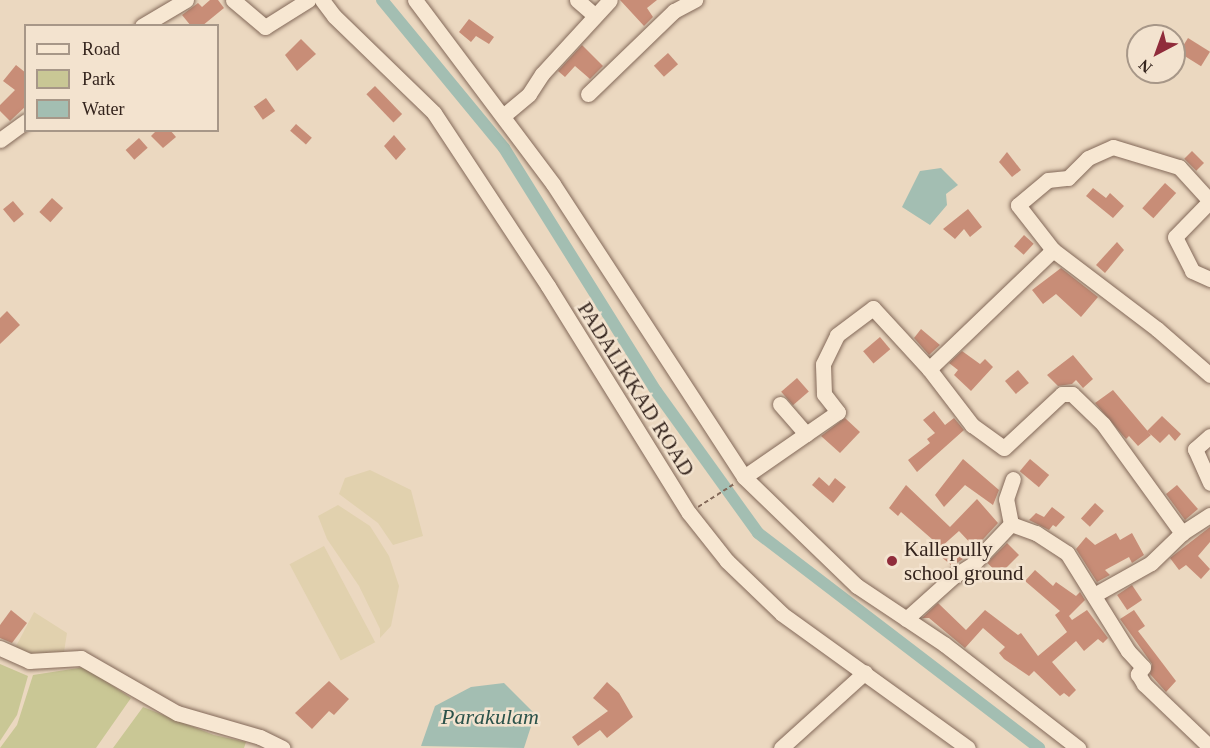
<!DOCTYPE html>
<style>
body{margin:0}
#map{position:relative;width:1210px;height:748px;overflow:hidden;background:#ebd8c0;font-family:"Times New Roman",serif}
div>[style]{position:absolute}
[style*='--x']{left:calc(var(--x)*1px);top:calc(var(--y)*1px);width:calc(var(--w)*1px);rotate:calc(var(--a)*1deg)}
.farmland>*{inset:0;background:#e1d1ae;transform-origin:0 0}
.green>*{inset:0;background:#c9c795}
.water>*{inset:0;background:#a3beb2}
.canal>*{height:12px;margin:-6px;padding:0 6px;transform-origin:6px;border-radius:6px;background:#a3beb2}
.building>*{inset:0;background:#c88d77;transform-origin:0 0}
.path>*{height:2px;margin-top:-1px;transform-origin:0;background:repeating-linear-gradient(90deg,#836959 0 4.5px,transparent 0 7.5px)}
.roads{filter:drop-shadow(0 0 2px #836959) drop-shadow(0 0 2px #836959)}
.minor>*{height:15px;margin:-7.5px;padding:0 7.5px;transform-origin:7.5px;border-radius:7.5px;background:#f7e7d2}
.dots>*{width:16px;height:16px;translate:-50% -50%;box-sizing:border-box;border:3px solid #f3e3cf;border-radius:50%}
span{translate:-50% -50%;white-space:nowrap;text-align:center;line-height:1.15;-webkit-text-stroke:5px #f3e3cf;paint-order:stroke}
.street-label{font-size:21px;color:#34241d}
.poi-label{font-size:21px;color:#34241d}
.left{translate:0 -50%;text-align:left}
.water-label{font-size:22px;color:#2c534b;font-style:italic}
.legend{position:absolute;left:24px;top:24px;width:195px;height:108px;box-sizing:border-box;background:#f3e3cf;border:2px solid #a79788;margin:0;padding:8px 10px;list-style:none;font-size:18px;color:#34241d}
.legend li{display:flex;align-items:center;gap:12px;height:30px}
.legend b{width:30px;border:2px solid #a79788}
.north{position:absolute;left:1126px;top:24px;width:60px;height:60px;box-sizing:border-box;background:#f3e3cf;border:2px solid #a79788;border-radius:50%;rotate:221deg;font-size:16px;font-weight:700;line-height:24px;text-align:center;color:#34241d}
.north::after{content:'';display:block;margin:auto;width:21px;height:27px;background:#902c3b;clip-path:polygon(50% 0,100% 100%,50% 72%,0 100%)}
</style>
<div id="map">
<div class="farmland">
<i style="clip-path:polygon(370px 470px,411px 490px,423px 536px,393px 545px,378px 523px,339px 494px,345px 478px)"></i>
<i style="clip-path:polygon(338px 505px,370px 526px,389px 556px,399px 586px,391px 626px,380px 638px,380px 629px,359px 586px,327px 539px,318px 516px)"></i>
<i style="left:324px;top:546px;width:109px;height:39px;rotate:62deg"></i>
<i style="clip-path:polygon(34px 612px,67px 633px,64px 652px,31px 655px,14px 650px)"></i>
</div>
<div class="green">
<i style="clip-path:polygon(0 664px,28px 676px,17px 715px,0 741px)"></i>
<i style="clip-path:polygon(85px 667px,131px 698px,96px 748px,0 748px,17px 725px,33px 675px)"></i>
<i style="clip-path:polygon(143px 707px,214px 735px,246px 742px,244px 748px,113px 748px)"></i>
</div>
<div class="water">
<i style="clip-path:polygon(941px 168px,958px 185px,946px 194px,947px 205px,930px 225px,902px 207px,920px 171px)"></i>
<i style="clip-path:polygon(504px 683px,535px 714px,524px 748px,421px 746px,435px 706px,471px 687px)"></i>
</div>
<div class="canal">
<i style="--x:382;--y:0;--w:192;--a:50.5"></i>
<i style="--x:504;--y:148;--w:287;--a:58"></i>
<i style="--x:656;--y:391;--w:175;--a:54.3"></i>
<i style="--x:758;--y:533;--w:354;--a:37.4"></i>
</div>
<div class="building">
<i style="clip-path:polygon(210px 0,218px 0,224px 8px,202px 26px,191px 26px,182px 15px,198px 3px,202px 7px)"></i>
<i style="clip-path:polygon(620px 0,657px 0,647px 8px,653px 17px,644px 26px)"></i>
<i style="clip-path:polygon(469px 19px,494px 37px,489px 44px,476px 36px,471px 42px,459px 32px)"></i>
<i style="left:1188px;top:38px;width:26px;height:17px;rotate:32deg"></i>
<i style="clip-path:polygon(301px 39px,316px 54px,297px 71px,285px 55px)"></i>
<i style="clip-path:polygon(582px 45px,603px 66px,590px 79px,575px 66px,565px 77px,558px 71px)"></i>
<i style="left:668px;top:53px;width:15px;height:19px;rotate:48deg"></i>
<i style="clip-path:polygon(16px 65px,26px 73px,26px 106px,10px 121px,0 111px,0 105px,15px 90px,3px 81px)"></i>
<i style="left:375px;top:86px;width:39px;height:12px;rotate:46deg"></i>
<i style="left:266px;top:98px;width:16px;height:15px;rotate:55deg"></i>
<i style="left:296px;top:124px;width:21px;height:9px;rotate:41deg"></i>
<i style="clip-path:polygon(157px 130px,170px 130px,176px 137px,163px 148px,151px 136px)"></i>
<i style="clip-path:polygon(394px 135px,406px 149px,396px 160px,384px 146px)"></i>
<i style="left:139px;top:138px;width:13px;height:18px;rotate:48deg"></i>
<i style="left:1192px;top:151px;width:17px;height:11px;rotate:45deg"></i>
<i style="clip-path:polygon(1007px 152px,1021px 170px,1012px 177px,999px 162px)"></i>
<i style="left:1165px;top:183px;width:15px;height:34px;rotate:42deg"></i>
<i style="clip-path:polygon(1093px 188px,1106px 198px,1110px 193px,1124px 206px,1113px 218px,1086px 196px)"></i>
<i style="left:52px;top:198px;width:15px;height:19px;rotate:42deg"></i>
<i style="left:13px;top:201px;width:17px;height:13px;rotate:50deg"></i>
<i style="clip-path:polygon(968px 209px,982px 227px,970px 237px,964px 229px,955px 239px,943px 229px)"></i>
<i style="left:1024px;top:235px;width:13px;height:15px;rotate:42deg"></i>
<i style="clip-path:polygon(1117px 242px,1124px 250px,1105px 273px,1096px 265px)"></i>
<i style="clip-path:polygon(1061px 268px,1098px 297px,1081px 317px,1056px 294px,1043px 304px,1032px 290px)"></i>
<i style="clip-path:polygon(7px 311px,20px 325px,0 344px,0 318px)"></i>
<i style="clip-path:polygon(921px 329px,940px 345px,929px 355px,914px 338px)"></i>
<i style="left:880px;top:337px;width:16px;height:22px;rotate:50deg"></i>
<i style="clip-path:polygon(962px 351px,980px 364px,985px 359px,993px 367px,971px 391px,954px 375px,958px 370px,949px 363px)"></i>
<i style="clip-path:polygon(1073px 355px,1093px 379px,1083px 388px,1076px 380px,1072px 384px,1058px 386px,1047px 375px)"></i>
<i style="left:1018px;top:370px;width:17px;height:17px;rotate:50deg"></i>
<i style="left:797px;top:378px;width:18px;height:21px;rotate:49deg"></i>
<i style="clip-path:polygon(1113px 390px,1151px 435px,1138px 446px,1129px 436px,1126px 439px,1095px 403px)"></i>
<i style="clip-path:polygon(934px 411px,945px 425px,954px 418px,964px 430px,917px 472px,908px 460px,930px 443px,927px 439px,935px 433px,923px 420px)"></i>
<i style="clip-path:polygon(1162px 416px,1181px 434px,1175px 441px,1169px 434px,1160px 443px,1147px 431px)"></i>
<i style="clip-path:polygon(845px 418px,860px 432px,840px 453px,821px 436px)"></i>
<i style="clip-path:polygon(963px 459px,999px 490px,993px 505px,965px 485px,944px 507px,935px 495px)"></i>
<i style="left:1030px;top:459px;width:25px;height:16px;rotate:40deg"></i>
<i style="clip-path:polygon(819px 477px,829px 486px,835px 478px,846px 487px,833px 503px,812px 485px)"></i>
<i style="clip-path:polygon(906px 485px,950px 527px,977px 499px,998px 523px,975px 548px,959px 531px,941px 547px,901px 512px,898px 516px,889px 508px)"></i>
<i style="clip-path:polygon(1177px 485px,1198px 509px,1185px 520px,1166px 494px)"></i>
<i style="left:1095px;top:503px;width:12px;height:21px;rotate:42deg"></i>
<i style="clip-path:polygon(1052px 507px,1065px 517px,1056px 527px,1053px 525px,1049px 530px,1029px 520px,1036px 513px,1044px 517px)"></i>
<i style="clip-path:polygon(1210px 527px,1210px 542px,1198px 556px,1210px 569px,1201px 579px,1186px 565px,1179px 570px,1170px 558px)"></i>
<i style="clip-path:polygon(1116px 533px,1120px 540px,1132px 533px,1144px 555px,1132px 563px,1129px 557px,1105px 570px,1110px 575px,1097px 582px,1076px 549px,1086px 537px,1095px 545px)"></i>
<i style="left:1007px;top:543px;width:17px;height:28px;rotate:45deg"></i>
<i style="clip-path:polygon(946px 544px,963px 559px,952px 566px,938px 554px)"></i>
<i style="clip-path:polygon(1035px 570px,1053px 586px,1056px 582px,1076px 596px,1080px 592px,1085px 600px,1069px 616px,1072px 620px,1087px 610px,1108px 638px,1103px 643px,1098px 639px,1084px 651px,1076px 641px,1052px 662px,1076px 690px,1069px 697px,1064px 693px,1060px 696px,1034px 671px,1029px 676px,1004px 659px,999px 653px,1005px 647px,983px 628px,965px 648px,929px 618px,922px 618px,938px 603px,966px 630px,985px 610px,1018px 635px,1021px 633px,1038px 656px,1067px 632px,1055px 615px,1060px 611px,1025px 581px)"></i>
<i style="left:1132px;top:585px;width:18px;height:18px;rotate:56deg"></i>
<i style="clip-path:polygon(11px 610px,27px 623px,12px 643px,0 638px,0 625px)"></i>
<i style="clip-path:polygon(1134px 610px,1145px 626px,1138px 631px,1176px 681px,1166px 692px,1150px 674px,1152px 664px,1120px 619px)"></i>
<i style="clip-path:polygon(329px 681px,349px 699px,334px 715px,329px 711px,312px 729px,295px 713px)"></i>
<i style="clip-path:polygon(607px 682px,619px 693px,633px 717px,607px 738px,600px 730px,578px 746px,572px 737px,608px 711px,593px 698px)"></i>
</div>
<div class="path">
<i style="--x:698;--y:507;--w:43;--a:-32.6"></i>
</div>
<div class="roads">
<div class="minor">
<i style="--x:233;--y:0;--w:42;--a:40.2"></i>
<i style="--x:265;--y:27;--w:51;--a:-32.1"></i>
<i style="--x:322;--y:0;--w:20;--a:53"></i>
<i style="--x:334;--y:16;--w:139;--a:44.1"></i>
<i style="--x:434;--y:113;--w:207;--a:56.6"></i>
<i style="--x:548;--y:286;--w:267;--a:58.2"></i>
<i style="--x:689;--y:513;--w:61;--a:51.6"></i>
<i style="--x:727;--y:561;--w:76;--a:43.9"></i>
<i style="--x:782;--y:614;--w:229;--a:35.8"></i>
<i style="--x:415;--y:0;--w:230;--a:53.1"></i>
<i style="--x:553;--y:184;--w:350;--a:56.9"></i>
<i style="--x:744;--y:477;--w:157;--a:44"></i>
<i style="--x:857;--y:586;--w:105;--a:33.7"></i>
<i style="--x:944;--y:644;--w:170;--a:37.8"></i>
<i style="--x:577;--y:0;--w:23;--a:41"></i>
<i style="--x:142;--y:26;--w:51;--a:-30.6"></i>
<i style="--x:588;--y:94;--w:120;--a:-44"></i>
<i style="--x:674;--y:11;--w:24;--a:-28"></i>
<i style="--x:503;--y:116;--w:34;--a:-40"></i>
<i style="--x:529;--y:94;--w:24;--a:-57"></i>
<i style="--x:542;--y:74;--w:100;--a:-47.4"></i>
<i style="--x:0;--y:140;--w:32;--a:-36"></i>
<i style="--x:1053;--y:250;--w:131;--a:37.2"></i>
<i style="--x:1157;--y:329;--w:70;--a:41"></i>
<i style="--x:929;--y:369;--w:71;--a:52.5"></i>
<i style="--x:972;--y:425;--w:39;--a:36"></i>
<i style="--x:1004;--y:448;--w:79;--a:-43"></i>
<i style="--x:1062;--y:394;--w:10;--a:0"></i>
<i style="--x:1072;--y:394;--w:43;--a:44.1"></i>
<i style="--x:1103;--y:424;--w:135;--a:54.1"></i>
<i style="--x:780;--y:404;--w:40;--a:49"></i>
<i style="--x:1210;--y:436;--w:20;--a:139"></i>
<i style="--x:1195;--y:449;--w:37;--a:66"></i>
<i style="--x:744;--y:477;--w:114;--a:-34.7"></i>
<i style="--x:838;--y:412;--w:23;--a:-128"></i>
<i style="--x:824;--y:394;--w:30;--a:-92"></i>
<i style="--x:823;--y:364;--w:32;--a:-64"></i>
<i style="--x:837;--y:335;--w:45;--a:-36.9"></i>
<i style="--x:873;--y:308;--w:83;--a:47.4"></i>
<i style="--x:929;--y:369;--w:172;--a:-43.8"></i>
<i style="--x:1053;--y:250;--w:57;--a:-127.9"></i>
<i style="--x:1018;--y:205;--w:39;--a:-40"></i>
<i style="--x:1048;--y:180;--w:20;--a:-6"></i>
<i style="--x:1068;--y:178;--w:28;--a:-45"></i>
<i style="--x:1088;--y:158;--w:27;--a:-24"></i>
<i style="--x:1113;--y:147;--w:69;--a:16.9"></i>
<i style="--x:1179;--y:167;--w:46;--a:47.6"></i>
<i style="--x:1210;--y:201;--w:50;--a:134.2"></i>
<i style="--x:1175;--y:237;--w:38;--a:63"></i>
<i style="--x:1192;--y:271;--w:20;--a:24"></i>
<i style="--x:1011;--y:524;--w:25;--a:-101"></i>
<i style="--x:1006;--y:499;--w:21;--a:-71"></i>
<i style="--x:1094;--y:595;--w:65;--a:-29.3"></i>
<i style="--x:1151;--y:563;--w:43;--a:-44.1"></i>
<i style="--x:1182;--y:533;--w:33;--a:-33"></i>
<i style="--x:906;--y:619;--w:64;--a:-41.9"></i>
<i style="--x:954;--y:576;--w:22;--a:-32"></i>
<i style="--x:973;--y:564;--w:55;--a:-46.5"></i>
<i style="--x:1011;--y:524;--w:27;--a:20"></i>
<i style="--x:1036;--y:533;--w:37;--a:33"></i>
<i style="--x:1067;--y:553;--w:115;--a:58.1"></i>
<i style="--x:1128;--y:651;--w:22;--a:47"></i>
<i style="--x:1143;--y:667;--w:9;--a:126"></i>
<i style="--x:1138;--y:674;--w:12;--a:59"></i>
<i style="--x:1144;--y:684;--w:91;--a:43.7"></i>
<i style="--x:0;--y:648;--w:32;--a:24"></i>
<i style="--x:29;--y:661;--w:52;--a:-3.3"></i>
<i style="--x:81;--y:658;--w:111;--a:29.8"></i>
<i style="--x:177;--y:713;--w:86;--a:16.1"></i>
<i style="--x:260;--y:737;--w:25;--a:26"></i>
<i style="--x:781;--y:748;--w:113;--a:-42.1"></i>
</div>
</div>
<div class="dots">
<i style="left:892px;top:561px;background:#902c3b"></i>
</div>
<div class="street-label">
<span style="left:636px;top:389px;rotate:58deg">PADALIKKAD ROAD</span>
</div>
<div class="poi-label">
<span class="left" style="left:904px;top:561px">Kallepully<br>school ground</span>
</div>
<div class="water-label">
<span style="left:490px;top:717px">Parakulam</span>
</div>
<ul class="legend">
<li><b style="height:8px;background:#f7e7d2"></b>Road</li>
<li><b style="height:16px;background:#c9c795"></b>Park</li>
<li><b style="height:16px;background:#a3beb2"></b>Water</li>
</ul>
<div class="north">N</div>
</div>
